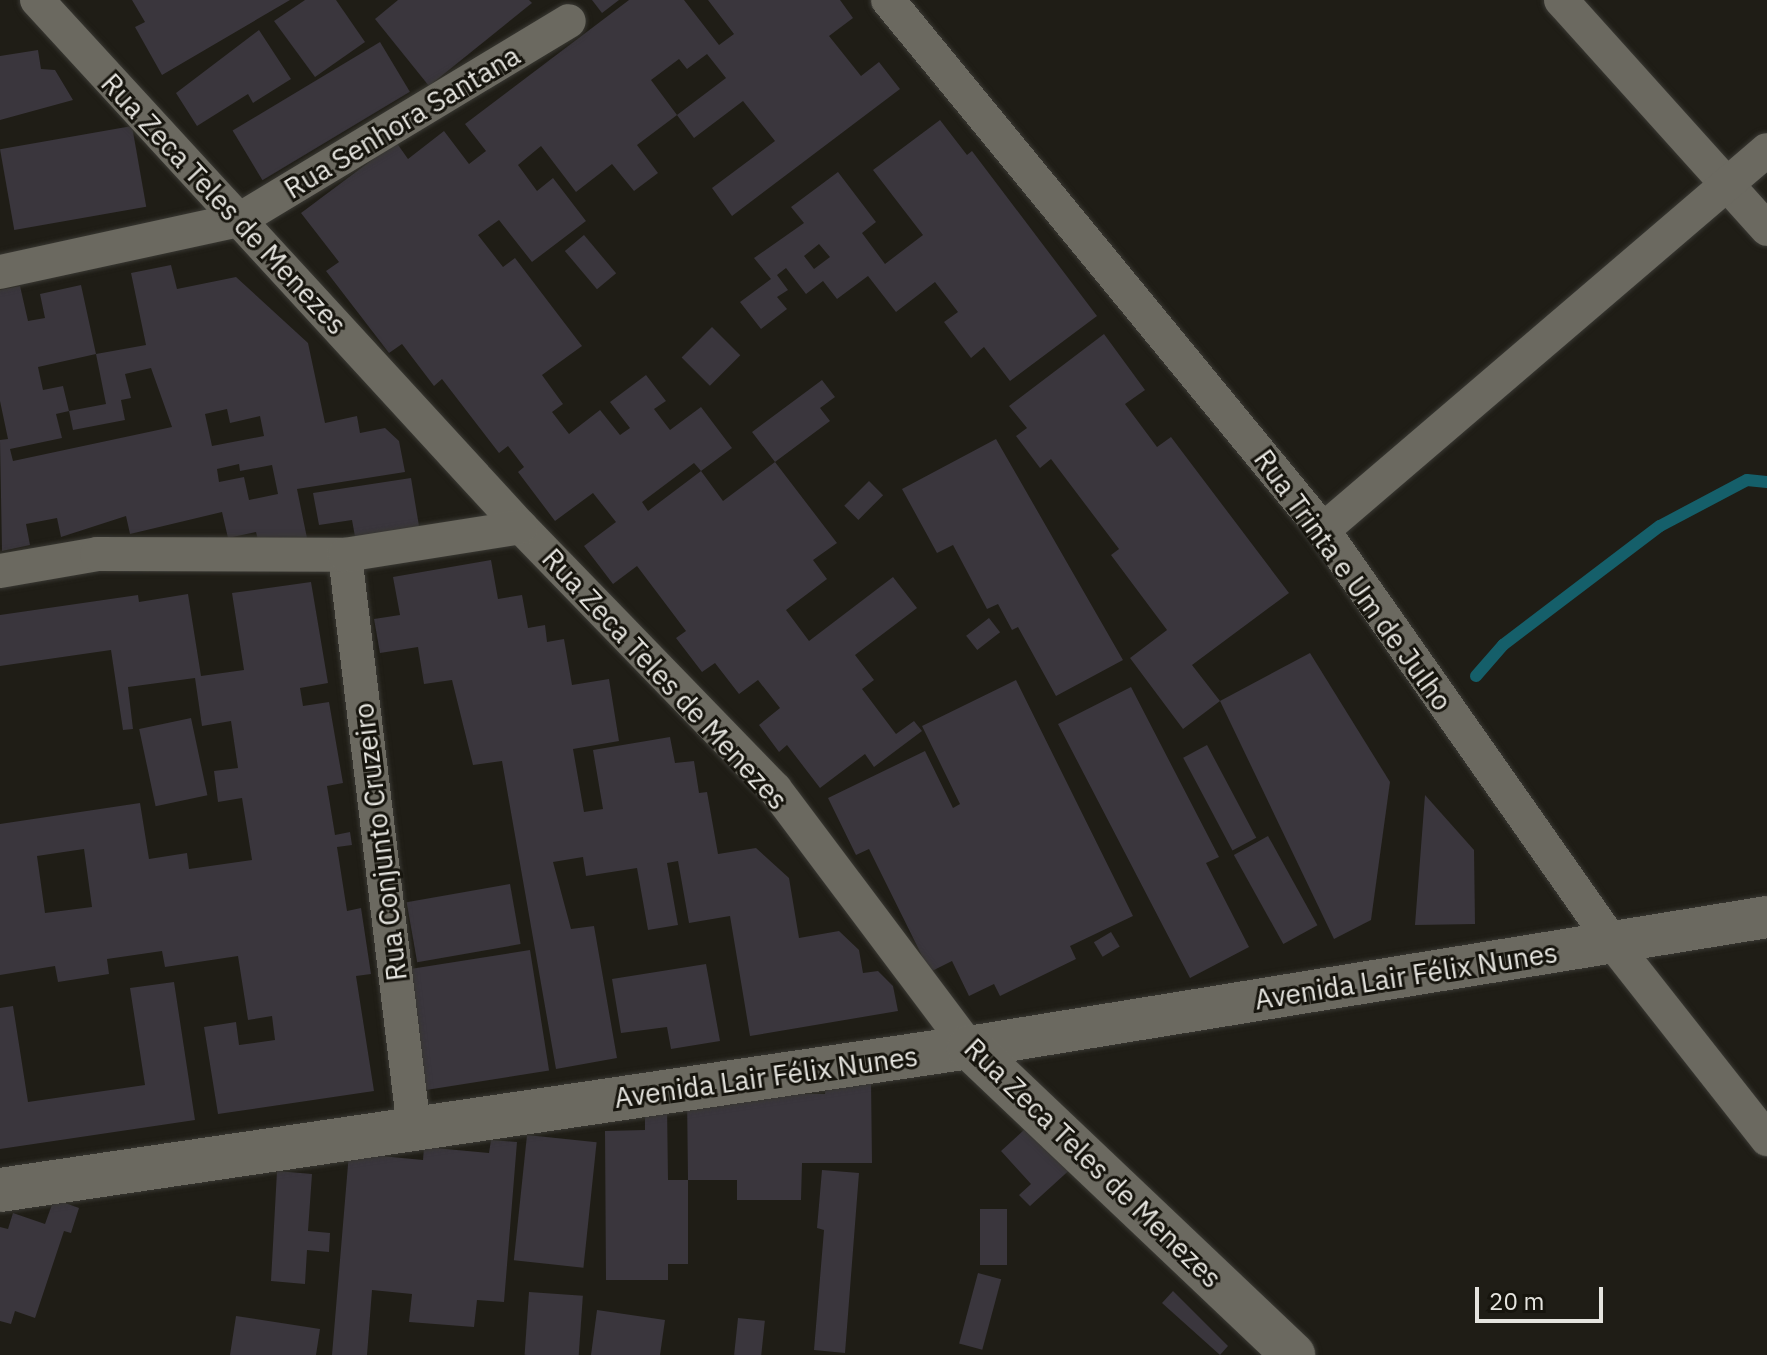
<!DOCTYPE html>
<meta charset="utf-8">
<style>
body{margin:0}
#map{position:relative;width:1767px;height:1355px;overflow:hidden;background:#1f1d16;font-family:"IBM Plex Sans",sans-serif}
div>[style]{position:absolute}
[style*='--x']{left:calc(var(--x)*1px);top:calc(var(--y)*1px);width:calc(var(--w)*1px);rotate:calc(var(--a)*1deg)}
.stream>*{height:12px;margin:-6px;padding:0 6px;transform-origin:6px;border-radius:6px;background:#155f6a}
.building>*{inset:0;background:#3a363d;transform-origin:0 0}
.roads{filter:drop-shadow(0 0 2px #393833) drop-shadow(0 0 2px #393833)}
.minor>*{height:34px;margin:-17px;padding:0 17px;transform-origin:17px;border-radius:17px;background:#6b6960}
.tertiary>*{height:42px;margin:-21px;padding:0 21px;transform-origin:21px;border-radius:21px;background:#6b6960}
.secondary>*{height:44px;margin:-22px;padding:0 22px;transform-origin:22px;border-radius:22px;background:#6b6960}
span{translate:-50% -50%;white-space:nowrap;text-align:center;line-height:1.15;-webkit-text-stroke:6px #16140d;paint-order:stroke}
.street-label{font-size:28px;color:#e5e4df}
.scale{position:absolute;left:1475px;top:1287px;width:128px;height:36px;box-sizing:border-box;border:4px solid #e5e4df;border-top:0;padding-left:10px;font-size:24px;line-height:28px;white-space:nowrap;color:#e5e4df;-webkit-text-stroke:6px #16140d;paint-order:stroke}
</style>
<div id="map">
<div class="stream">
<i style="--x:1476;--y:676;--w:41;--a:-48.9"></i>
<i style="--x:1503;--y:645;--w:197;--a:-37.2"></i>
<i style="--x:1660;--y:526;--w:98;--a:-27.9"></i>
<i style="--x:1747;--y:480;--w:20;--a:6"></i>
</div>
<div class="building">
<i style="clip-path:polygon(132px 0,290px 0,162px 75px,135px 27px,145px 22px)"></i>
<i style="clip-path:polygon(305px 0,336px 0,365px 42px,315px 77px,274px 21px)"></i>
<i style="clip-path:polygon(398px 0,529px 0,532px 3px,429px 86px,375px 19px)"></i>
<i style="clip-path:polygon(592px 0,619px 0,602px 13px)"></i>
<i style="clip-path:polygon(evenodd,629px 0,684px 0,719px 45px,734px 34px,708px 0,840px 0,853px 18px,829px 36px,861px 76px,879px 62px,900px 89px,732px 216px,712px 188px,775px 141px,743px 101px,694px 138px,677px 115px,726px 78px,707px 54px,687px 69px,679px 59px,651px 80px,677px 115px,637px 145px,658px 173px,634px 191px,612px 164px,576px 192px,541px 146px,518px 165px,537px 191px,553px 178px,586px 221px,532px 262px,499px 220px,478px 235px,503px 267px,515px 258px,582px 346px,542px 375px,563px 404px,552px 412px,569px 434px,600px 410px,620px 435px,630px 428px,610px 402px,646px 375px,666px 401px,654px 409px,670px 430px,701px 407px,732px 448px,701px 471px,723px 501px,775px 462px,837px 543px,813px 560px,827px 579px,786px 610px,809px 641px,893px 577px,917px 608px,855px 655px,874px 680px,862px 689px,896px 734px,914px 721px,922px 731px,874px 767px,865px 754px,820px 788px,787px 745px,779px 752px,759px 725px,780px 708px,758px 680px,739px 694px,715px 663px,702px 672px,676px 638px,686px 631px,637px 566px,613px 584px,584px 546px,616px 522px,593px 493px,555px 521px,518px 472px,524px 467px,508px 446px,499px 453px,442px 379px,434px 386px,402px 344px,389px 353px,326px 271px,339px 262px,301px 213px,396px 142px,408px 159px,444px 131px,469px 164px,486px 151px,465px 124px,629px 0,694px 463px,701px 471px,648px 511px,642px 502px,694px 463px)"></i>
<i style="clip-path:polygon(259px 30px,291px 79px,253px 103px,248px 94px,197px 126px,176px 93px)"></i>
<i style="left:380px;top:42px;width:58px;height:172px;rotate:59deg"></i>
<i style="clip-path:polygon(38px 50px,41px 69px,55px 70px,73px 100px,0 120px,0 56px)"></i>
<i style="clip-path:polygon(evenodd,940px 120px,967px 155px,972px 151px,1097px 316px,1010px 381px,984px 347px,971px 358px,944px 322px,958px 312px,935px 282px,896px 312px,868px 276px,837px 299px,823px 281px,806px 294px,786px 268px,777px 275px,788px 290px,777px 297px,787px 309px,761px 329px,740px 302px,771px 279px,754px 258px,804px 223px,791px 207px,838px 172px,876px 222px,862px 233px,885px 264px,923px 235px,873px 170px,940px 120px,819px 244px,830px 257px,814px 269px,804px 256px,819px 244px)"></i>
<i style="left:132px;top:126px;width:82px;height:134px;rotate:80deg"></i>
<i style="left:584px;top:235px;width:50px;height:25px;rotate:50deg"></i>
<i style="clip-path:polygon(evenodd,171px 265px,177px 289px,236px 277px,308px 343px,325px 423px,357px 416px,360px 433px,385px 428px,399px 441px,405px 472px,297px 489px,307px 538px,260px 548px,256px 532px,228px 538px,222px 512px,130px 534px,126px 516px,61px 537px,57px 518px,26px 524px,30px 545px,2px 551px,0 440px,8px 439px,0 401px,0 290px,20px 286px,28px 321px,45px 318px,40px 294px,81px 285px,96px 354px,146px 345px,131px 273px,171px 265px,96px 354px,106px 404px,69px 411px,63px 386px,43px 390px,38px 367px,96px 354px,171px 265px,151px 368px,172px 427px,13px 461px,10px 449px,62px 438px,56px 414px,69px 411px,73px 430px,125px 420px,121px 400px,131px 398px,125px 374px,151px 368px,171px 265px,227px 409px,230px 423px,260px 416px,264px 436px,212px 446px,205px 414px,227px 409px,171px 265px,239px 464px,240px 471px,272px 465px,278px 494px,249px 500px,244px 477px,219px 482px,217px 469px,239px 464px)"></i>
<i style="left:712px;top:327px;width:40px;height:43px;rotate:45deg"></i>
<i style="clip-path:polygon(1104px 334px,1145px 390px,1125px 404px,1157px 447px,1171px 437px,1289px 593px,1192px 665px,1220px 701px,1183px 729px,1130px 658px,1167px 630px,1111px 555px,1119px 549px,1051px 459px,1040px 468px,1016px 436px,1027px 428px,1009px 406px)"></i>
<i style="clip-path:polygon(822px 380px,835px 397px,820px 408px,830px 421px,775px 462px,752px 432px)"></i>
<i style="clip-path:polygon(996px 439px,1123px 660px,1056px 696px,1018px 627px,1012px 630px,998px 604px,987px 609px,953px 545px,937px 553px,902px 489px)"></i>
<i style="clip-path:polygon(411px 478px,420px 532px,356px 542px,352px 520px,319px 525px,313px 493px)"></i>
<i style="left:869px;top:481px;width:20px;height:35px;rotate:45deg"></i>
<i style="clip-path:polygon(491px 560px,498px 599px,522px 595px,528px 628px,545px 625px,547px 642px,564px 639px,572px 685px,609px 679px,619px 741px,573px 749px,584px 812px,603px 809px,593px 750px,670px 737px,675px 763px,694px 761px,699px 793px,707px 792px,718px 854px,756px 848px,789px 878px,799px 938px,839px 931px,859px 950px,863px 973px,878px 971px,893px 986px,898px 1011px,750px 1036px,730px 916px,689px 923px,678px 861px,667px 863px,678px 925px,648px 930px,637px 868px,586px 876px,583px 857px,553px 862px,571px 929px,594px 926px,617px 1058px,556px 1069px,502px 761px,473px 765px,452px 680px,424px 684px,418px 647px,380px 653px,374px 619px,400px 615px,393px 577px)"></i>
<i style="clip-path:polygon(evenodd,311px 582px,328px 683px,300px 688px,303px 706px,329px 702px,343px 783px,327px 786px,335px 835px,350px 832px,352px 845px,337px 847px,347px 911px,361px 908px,371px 974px,356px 976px,374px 1091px,218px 1114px,204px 1027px,236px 1022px,239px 1045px,275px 1040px,272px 1016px,248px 1020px,238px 956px,165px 967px,162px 951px,107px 959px,109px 974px,58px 982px,55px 966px,0 975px,0 824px,140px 803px,149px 859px,187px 853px,189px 869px,252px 860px,242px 798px,218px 802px,214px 771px,238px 768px,231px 721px,202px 726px,195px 678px,128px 687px,133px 729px,123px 730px,111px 650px,0 666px,0 615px,138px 595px,139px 602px,188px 594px,201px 676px,244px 670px,232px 593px,311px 582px,84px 849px,92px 907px,45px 913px,37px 856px,84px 849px)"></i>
<i style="left:989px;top:618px;width:18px;height:29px;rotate:52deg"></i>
<i style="clip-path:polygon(1310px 653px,1390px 782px,1371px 920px,1334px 939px,1220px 701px)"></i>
<i style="clip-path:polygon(1016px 680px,1133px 916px,1070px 946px,1076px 959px,1000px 996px,994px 984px,969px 996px,952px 961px,930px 972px,869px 849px,856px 855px,828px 798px,925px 751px,953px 808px,960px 804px,922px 726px)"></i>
<i style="clip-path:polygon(1131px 687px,1219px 857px,1206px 863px,1249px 947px,1190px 978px,1058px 724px)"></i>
<i style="left:191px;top:718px;width:79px;height:53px;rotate:78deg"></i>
<i style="left:1207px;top:745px;width:105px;height:27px;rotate:62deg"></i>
<i style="clip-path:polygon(1425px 795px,1474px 850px,1475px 924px,1415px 925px)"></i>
<i style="left:1268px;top:836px;width:102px;height:39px;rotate:61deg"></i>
<i style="left:510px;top:884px;width:61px;height:105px;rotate:80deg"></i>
<i style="left:1111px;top:932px;width:17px;height:20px;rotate:59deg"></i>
<i style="left:530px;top:950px;width:122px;height:126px;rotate:81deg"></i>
<i style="clip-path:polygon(706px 964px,720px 1041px,671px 1049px,667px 1027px,621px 1033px,612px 979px)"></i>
<i style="clip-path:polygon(174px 982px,195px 1120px,0 1149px,0 1008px,13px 1006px,28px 1102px,145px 1085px,130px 988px)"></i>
<i style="clip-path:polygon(826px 1079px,871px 1079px,872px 1163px,802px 1163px,801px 1200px,737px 1200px,737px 1180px,688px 1180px,687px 1094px,825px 1094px)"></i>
<i style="clip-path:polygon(667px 1104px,668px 1180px,688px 1180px,688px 1264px,668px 1264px,668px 1280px,606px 1280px,605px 1131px,645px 1130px,645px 1105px)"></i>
<i style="clip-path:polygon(1035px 1120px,1075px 1165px,1030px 1206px,1019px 1195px,1031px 1184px,1001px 1151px)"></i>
<i style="left:527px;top:1135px;width:70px;height:126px;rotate:6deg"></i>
<i style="clip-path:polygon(491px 1140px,517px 1142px,504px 1302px,477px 1300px,474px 1327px,409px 1322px,412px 1294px,372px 1290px,367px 1355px,332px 1355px,349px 1153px,423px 1160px,424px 1147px,489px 1153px)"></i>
<i style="clip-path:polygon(822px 1170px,859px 1173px,845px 1353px,814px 1350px,824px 1230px,817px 1228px)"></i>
<i style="clip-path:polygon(277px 1171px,312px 1174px,308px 1231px,330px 1233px,329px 1252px,307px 1250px,305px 1284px,271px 1281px)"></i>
<i style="clip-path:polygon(54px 1199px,79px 1208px,71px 1233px,64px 1231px,35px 1318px,15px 1311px,11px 1324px,0 1321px,0 1227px,8px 1229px,13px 1213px,45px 1224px)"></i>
<i style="left:980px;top:1209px;width:27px;height:56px"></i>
<i style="left:978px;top:1273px;width:24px;height:73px;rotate:15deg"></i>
<i style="clip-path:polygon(1173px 1291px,1228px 1346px,1220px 1355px,1162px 1303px)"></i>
<i style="left:529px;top:1292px;width:54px;height:63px;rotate:4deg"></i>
<i style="clip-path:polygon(597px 1310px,665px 1320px,660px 1355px,591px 1355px)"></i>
<i style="clip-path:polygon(236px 1316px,320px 1329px,316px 1355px,230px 1355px)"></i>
<i style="left:738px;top:1318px;width:27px;height:37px;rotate:6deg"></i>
</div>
<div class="roads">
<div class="minor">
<i style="--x:37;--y:0;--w:716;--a:47.44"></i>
<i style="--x:521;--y:527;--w:365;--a:45.9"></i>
<i style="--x:775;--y:789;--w:323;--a:53.1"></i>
<i style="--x:888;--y:0;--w:686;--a:50.62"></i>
<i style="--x:1323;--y:530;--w:503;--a:54.95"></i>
<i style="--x:1612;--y:942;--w:251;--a:51.8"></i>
<i style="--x:1561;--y:0;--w:308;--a:48"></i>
<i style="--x:0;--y:272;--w:245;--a:-12.3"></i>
<i style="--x:239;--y:220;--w:385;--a:-31.1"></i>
<i style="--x:1323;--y:530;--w:584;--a:-40.56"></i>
<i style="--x:345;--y:555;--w:578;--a:83.15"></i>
<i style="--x:0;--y:571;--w:98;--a:-9.9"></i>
<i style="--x:97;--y:554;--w:248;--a:0.2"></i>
<i style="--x:345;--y:555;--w:178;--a:-9"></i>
</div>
<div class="tertiary">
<i style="--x:969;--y:1047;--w:809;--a:-9.25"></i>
</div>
<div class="secondary">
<i style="--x:0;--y:1190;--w:979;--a:-8.39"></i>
<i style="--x:969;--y:1047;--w:447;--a:43.5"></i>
</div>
</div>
<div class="street-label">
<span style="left:402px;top:122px;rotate:-31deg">Rua Senhora Santana</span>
<span style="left:224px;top:204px;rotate:47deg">Rua Zeca Teles de Menezes</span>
<span style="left:1353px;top:580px;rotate:54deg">Rua Trinta e Um de Julho</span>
<span style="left:665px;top:679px;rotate:47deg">Rua Zeca Teles de Menezes</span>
<span style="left:380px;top:842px;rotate:-97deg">Rua Conjunto Cruzeiro</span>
<span style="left:1406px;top:976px;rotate:-9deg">Avenida Lair Félix Nunes</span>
<span style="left:766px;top:1077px;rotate:-8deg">Avenida Lair Félix Nunes</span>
<span style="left:1093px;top:1163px;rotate:44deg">Rua Zeca Teles de Menezes</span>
</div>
<div class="scale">20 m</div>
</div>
